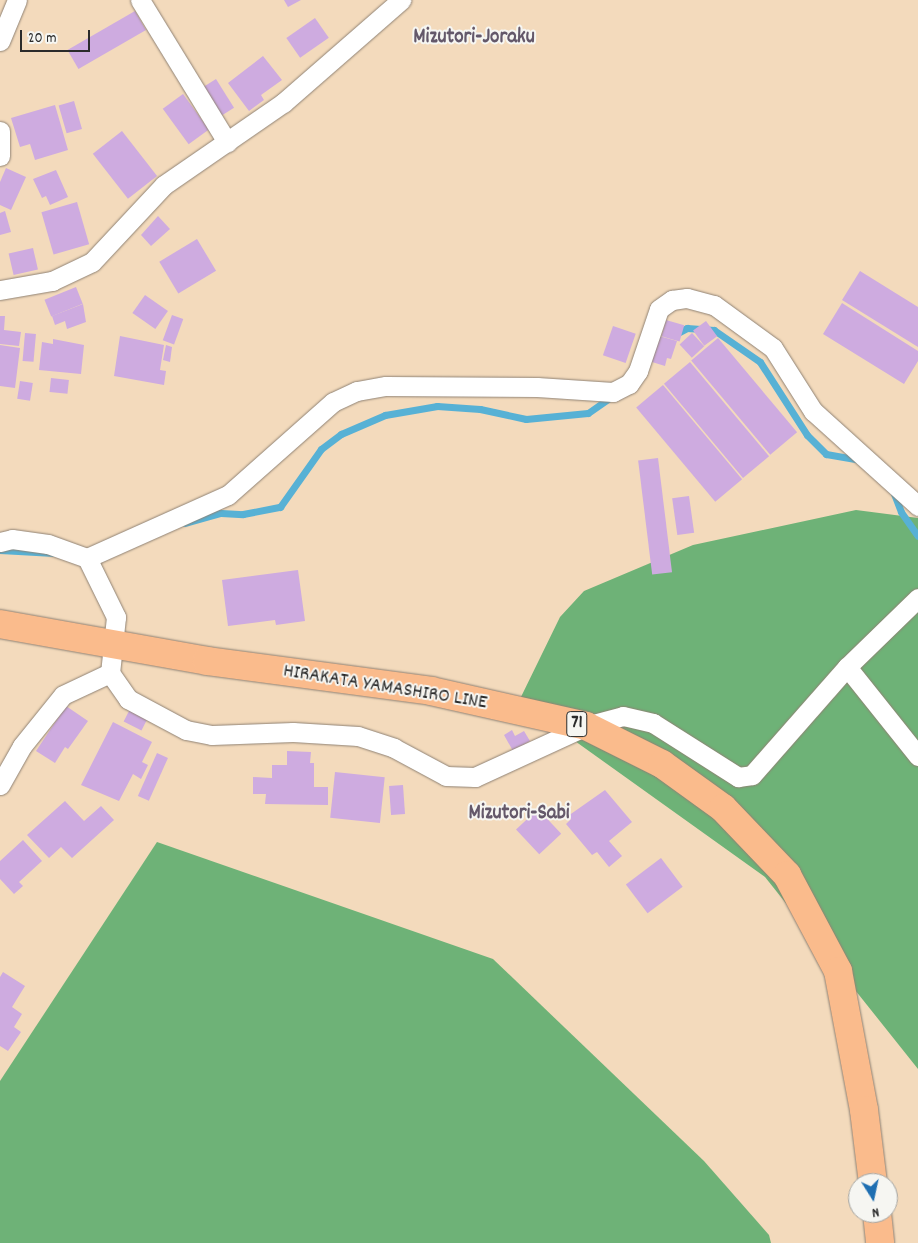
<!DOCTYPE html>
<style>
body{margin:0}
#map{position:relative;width:918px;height:1243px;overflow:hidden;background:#f3dabc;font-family:Dekko,sans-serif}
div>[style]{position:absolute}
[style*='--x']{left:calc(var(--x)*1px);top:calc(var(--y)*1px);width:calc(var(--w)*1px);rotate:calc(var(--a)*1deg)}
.forest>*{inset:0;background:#6eb277}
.stream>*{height:7px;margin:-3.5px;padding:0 3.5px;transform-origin:3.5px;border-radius:3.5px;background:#57b1d5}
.building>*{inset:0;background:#ceabe0;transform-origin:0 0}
.roads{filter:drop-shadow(0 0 1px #8f8274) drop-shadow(0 0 1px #8f8274)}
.minor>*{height:19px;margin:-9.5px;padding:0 9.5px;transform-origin:9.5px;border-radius:9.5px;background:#fff}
.primary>*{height:28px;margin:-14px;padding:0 14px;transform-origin:14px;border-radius:14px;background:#fabb8c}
span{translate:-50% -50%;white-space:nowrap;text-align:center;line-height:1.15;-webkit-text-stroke:4px #f6f6f2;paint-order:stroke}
.shield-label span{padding:1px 4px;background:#f6f6f2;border:1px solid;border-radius:4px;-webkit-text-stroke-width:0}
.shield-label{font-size:19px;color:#2b2b2b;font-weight:700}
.street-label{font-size:20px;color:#2b2b2b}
.neighbourhood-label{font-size:21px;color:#64586a;font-weight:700}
.north{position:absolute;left:848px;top:1173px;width:50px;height:50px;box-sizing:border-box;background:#f6f6f2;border:1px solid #a5a5a2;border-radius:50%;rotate:170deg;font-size:14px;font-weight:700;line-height:20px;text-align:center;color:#2b2b2b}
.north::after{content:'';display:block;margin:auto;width:18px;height:22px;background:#1f6fb2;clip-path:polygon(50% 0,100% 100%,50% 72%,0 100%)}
.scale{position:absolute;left:20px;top:30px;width:70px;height:22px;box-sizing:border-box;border:2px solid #2b2b2b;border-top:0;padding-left:6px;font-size:15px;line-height:18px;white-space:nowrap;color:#2b2b2b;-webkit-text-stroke:4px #f6f6f2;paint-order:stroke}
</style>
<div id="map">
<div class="forest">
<i style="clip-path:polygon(856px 510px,918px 518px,918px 1069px,765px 877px,519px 701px,560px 617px,584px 591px,693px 545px)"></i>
<i style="clip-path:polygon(157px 842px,493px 959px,704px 1161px,769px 1235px,771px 1243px,0 1243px,0 1081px)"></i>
</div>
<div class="stream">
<i style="--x:674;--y:335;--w:15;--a:-28"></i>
<i style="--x:687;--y:328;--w:27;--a:4"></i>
<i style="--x:714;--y:330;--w:56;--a:34.8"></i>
<i style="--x:760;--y:362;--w:87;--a:57.2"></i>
<i style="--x:807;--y:435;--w:27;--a:45"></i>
<i style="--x:826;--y:454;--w:34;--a:10"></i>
<i style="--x:893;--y:491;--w:22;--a:69"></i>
<i style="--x:901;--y:512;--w:29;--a:55"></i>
<i style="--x:185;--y:523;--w:37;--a:-16"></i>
<i style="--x:221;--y:513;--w:22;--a:3"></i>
<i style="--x:243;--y:514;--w:38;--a:-11"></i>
<i style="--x:280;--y:507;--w:71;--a:-54.7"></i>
<i style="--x:321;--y:449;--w:25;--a:-37"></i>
<i style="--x:341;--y:434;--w:48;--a:-23.4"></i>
<i style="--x:385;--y:415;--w:53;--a:-9.8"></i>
<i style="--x:437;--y:406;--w:43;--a:4"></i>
<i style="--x:480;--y:409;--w:47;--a:12.3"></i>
<i style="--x:526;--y:419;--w:62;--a:-5.5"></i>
<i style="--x:588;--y:413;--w:32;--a:-35"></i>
<i style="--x:0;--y:550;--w:54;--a:3.2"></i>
</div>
<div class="building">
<i style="clip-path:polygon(284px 0,301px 0,288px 7px)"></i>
<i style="left:135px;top:11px;width:22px;height:78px;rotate:60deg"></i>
<i style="left:315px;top:18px;width:24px;height:35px;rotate:55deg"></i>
<i style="clip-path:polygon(263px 56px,282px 80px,261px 95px,264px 100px,249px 111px,228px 83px)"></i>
<i style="left:216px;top:79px;width:34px;height:15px;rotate:58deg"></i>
<i style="left:183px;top:94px;width:44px;height:25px;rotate:54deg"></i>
<i style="left:74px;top:101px;width:29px;height:16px;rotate:74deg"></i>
<i style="clip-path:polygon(55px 105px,68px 150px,35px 160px,30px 144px,20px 147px,11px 118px)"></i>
<i style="left:122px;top:131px;width:57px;height:37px;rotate:52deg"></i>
<i style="clip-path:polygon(6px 168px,26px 177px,11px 210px,0 205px,0 182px)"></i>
<i style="clip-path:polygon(56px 170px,68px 197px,50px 205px,46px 196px,42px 198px,33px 179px)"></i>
<i style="left:77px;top:202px;width:44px;height:37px;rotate:74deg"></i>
<i style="clip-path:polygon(5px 211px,11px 232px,0 235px,0 213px)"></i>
<i style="clip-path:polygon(158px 216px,170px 229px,151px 246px,141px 235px)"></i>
<i style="left:197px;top:239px;width:37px;height:44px;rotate:59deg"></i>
<i style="left:33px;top:248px;width:22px;height:25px;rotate:77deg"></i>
<i style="clip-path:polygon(860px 271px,918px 307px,918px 347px,842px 300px)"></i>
<i style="left:76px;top:287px;width:18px;height:34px;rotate:68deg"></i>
<i style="left:145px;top:295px;width:28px;height:22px;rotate:35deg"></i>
<i style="clip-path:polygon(842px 303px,918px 351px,918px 361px,904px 384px,823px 334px)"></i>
<i style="clip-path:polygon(83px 304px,86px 322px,67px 329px,65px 321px,55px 325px,52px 316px)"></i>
<i style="left:172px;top:315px;width:12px;height:27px;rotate:20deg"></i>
<i style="clip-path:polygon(0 316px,5px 316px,4px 330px,21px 332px,19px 346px,0 344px)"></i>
<i style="left:666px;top:320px;width:19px;height:17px;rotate:16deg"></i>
<i style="left:706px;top:321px;width:19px;height:16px;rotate:54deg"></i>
<i style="left:613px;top:326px;width:24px;height:31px;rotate:19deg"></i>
<i style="left:25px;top:333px;width:11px;height:28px;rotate:5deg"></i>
<i style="left:692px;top:333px;width:18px;height:17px;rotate:47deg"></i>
<i style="clip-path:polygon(120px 336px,164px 345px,160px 370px,166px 371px,164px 385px,114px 376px)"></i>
<i style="clip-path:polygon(659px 336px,677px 341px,671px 359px,667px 358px,665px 366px,652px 362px)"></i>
<i style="left:718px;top:338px;width:123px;height:35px;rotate:50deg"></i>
<i style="clip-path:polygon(53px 339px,84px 345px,81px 374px,39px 370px,42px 342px,53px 344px)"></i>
<i style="clip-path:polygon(0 345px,20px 348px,15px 388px,0 386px)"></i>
<i style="clip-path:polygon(166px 345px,172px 347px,170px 362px,163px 360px)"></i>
<i style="left:690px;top:362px;width:123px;height:34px;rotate:50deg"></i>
<i style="left:51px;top:378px;width:18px;height:14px;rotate:6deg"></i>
<i style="left:20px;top:381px;width:13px;height:18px;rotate:9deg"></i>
<i style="left:663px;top:385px;width:123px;height:35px;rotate:50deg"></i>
<i style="left:658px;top:458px;width:115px;height:20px;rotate:83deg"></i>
<i style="left:689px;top:496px;width:37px;height:17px;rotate:82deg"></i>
<i style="clip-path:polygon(298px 570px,305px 621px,276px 625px,275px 620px,228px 626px,222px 580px)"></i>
<i style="clip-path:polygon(66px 706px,88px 721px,68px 749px,65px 747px,55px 763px,36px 751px)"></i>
<i style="left:130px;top:709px;width:20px;height:14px;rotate:27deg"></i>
<i style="clip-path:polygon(113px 722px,152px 742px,142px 762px,148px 765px,141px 779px,133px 774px,119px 801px,81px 785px)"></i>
<i style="clip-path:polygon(512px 730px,515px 736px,524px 731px,530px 741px,513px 751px,504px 735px)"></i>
<i style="clip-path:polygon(287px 751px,311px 752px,310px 763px,314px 763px,314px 787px,328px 787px,328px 805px,265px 804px,266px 794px,253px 794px,253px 777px,272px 778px,272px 765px,287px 765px)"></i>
<i style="left:157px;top:753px;width:12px;height:47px;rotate:24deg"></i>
<i style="left:335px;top:772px;width:50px;height:46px;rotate:6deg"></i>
<i style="left:403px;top:785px;width:29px;height:14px;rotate:86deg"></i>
<i style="clip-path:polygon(605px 790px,632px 822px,609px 841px,622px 856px,609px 867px,597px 852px,592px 855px,566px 824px,571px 819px,568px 816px)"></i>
<i style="clip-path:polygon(65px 801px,84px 821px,101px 806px,114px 820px,72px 858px,61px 847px,49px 858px,27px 835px)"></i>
<i style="left:538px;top:809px;width:34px;height:30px;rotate:47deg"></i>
<i style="clip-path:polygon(23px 840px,42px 861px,19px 882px,23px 886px,14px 894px,0 879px,0 861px)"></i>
<i style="left:661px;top:858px;width:36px;height:44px;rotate:53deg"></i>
<i style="clip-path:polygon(3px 972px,25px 986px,12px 1007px,22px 1014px,14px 1027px,21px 1032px,8px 1051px,0 1046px,0 977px)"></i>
</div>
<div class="roads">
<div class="minor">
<i style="--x:140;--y:0;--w:167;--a:58.5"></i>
<i style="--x:0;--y:41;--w:44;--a:-67.5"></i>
<i style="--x:0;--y:131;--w:25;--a:90"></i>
<i style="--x:0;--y:290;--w:53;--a:-9.8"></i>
<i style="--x:52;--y:281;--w:44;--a:-25.4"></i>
<i style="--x:92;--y:262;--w:105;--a:-46.9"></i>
<i style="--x:164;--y:185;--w:145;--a:-34.6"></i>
<i style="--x:283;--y:103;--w:157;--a:-41.1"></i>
<i style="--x:0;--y:542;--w:12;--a:-14"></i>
<i style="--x:12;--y:539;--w:36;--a:8"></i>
<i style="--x:48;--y:544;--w:41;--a:19.7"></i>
<i style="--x:87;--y:558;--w:66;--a:63.8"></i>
<i style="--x:116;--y:617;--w:56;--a:96.1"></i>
<i style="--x:110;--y:673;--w:32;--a:55"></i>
<i style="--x:128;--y:699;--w:66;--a:28.1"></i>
<i style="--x:186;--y:730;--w:26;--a:11"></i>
<i style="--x:212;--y:735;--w:81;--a:-2.1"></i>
<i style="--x:293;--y:732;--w:65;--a:3.5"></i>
<i style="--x:358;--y:736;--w:38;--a:18"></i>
<i style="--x:394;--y:748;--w:59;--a:28.3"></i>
<i style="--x:446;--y:776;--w:29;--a:2"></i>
<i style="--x:475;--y:777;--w:122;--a:-24.7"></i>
<i style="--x:586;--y:726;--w:38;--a:-15"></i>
<i style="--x:623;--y:716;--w:31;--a:13"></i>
<i style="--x:653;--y:723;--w:101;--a:32.4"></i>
<i style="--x:738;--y:777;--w:14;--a:-8"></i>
<i style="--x:752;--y:775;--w:144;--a:-48.7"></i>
<i style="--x:847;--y:667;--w:99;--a:-44.2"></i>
<i style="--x:87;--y:558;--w:154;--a:-24.1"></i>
<i style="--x:228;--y:495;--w:140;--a:-41.5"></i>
<i style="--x:333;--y:402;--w:26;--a:-25"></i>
<i style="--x:357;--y:391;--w:29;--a:-10"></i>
<i style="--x:386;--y:386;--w:151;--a:0.4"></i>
<i style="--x:537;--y:387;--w:76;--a:3.8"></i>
<i style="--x:613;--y:392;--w:18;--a:-27"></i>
<i style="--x:629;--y:384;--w:16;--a:-55"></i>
<i style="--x:638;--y:371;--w:65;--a:-71.3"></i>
<i style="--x:659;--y:309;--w:16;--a:-35"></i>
<i style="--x:672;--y:300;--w:15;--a:-8"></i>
<i style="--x:687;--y:298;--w:28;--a:15"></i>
<i style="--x:714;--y:305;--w:73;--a:36.1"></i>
<i style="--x:773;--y:348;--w:75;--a:57.6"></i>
<i style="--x:813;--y:411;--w:142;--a:42.1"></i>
<i style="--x:847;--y:667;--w:114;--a:51.4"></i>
<i style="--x:0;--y:785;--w:45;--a:-60.6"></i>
<i style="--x:22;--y:746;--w:65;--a:-51.2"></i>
<i style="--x:63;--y:695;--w:52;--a:-25.1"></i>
</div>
<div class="primary">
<i style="--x:0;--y:624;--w:210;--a:10.1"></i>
<i style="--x:207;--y:661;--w:226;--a:7.6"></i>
<i style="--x:431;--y:691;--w:159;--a:12.7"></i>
<i style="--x:586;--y:726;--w:85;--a:26.6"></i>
<i style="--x:662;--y:764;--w:75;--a:35.8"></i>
<i style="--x:723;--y:808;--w:93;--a:46.3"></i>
<i style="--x:787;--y:875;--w:109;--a:62"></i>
<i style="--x:838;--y:971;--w:141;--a:79.4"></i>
<i style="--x:864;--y:1110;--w:74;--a:83"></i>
<i style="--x:877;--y:1213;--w:30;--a:84"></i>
</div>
</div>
<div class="shield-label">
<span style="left:577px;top:724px">71</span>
</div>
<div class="street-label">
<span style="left:385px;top:688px;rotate:9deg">HIRAKATA YAMASHIRO LINE</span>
</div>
<div class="neighbourhood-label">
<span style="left:474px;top:38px">Mizutori-Joraku</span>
<span style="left:519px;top:814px">Mizutori-Sabi</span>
</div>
<div class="north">N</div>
<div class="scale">20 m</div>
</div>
